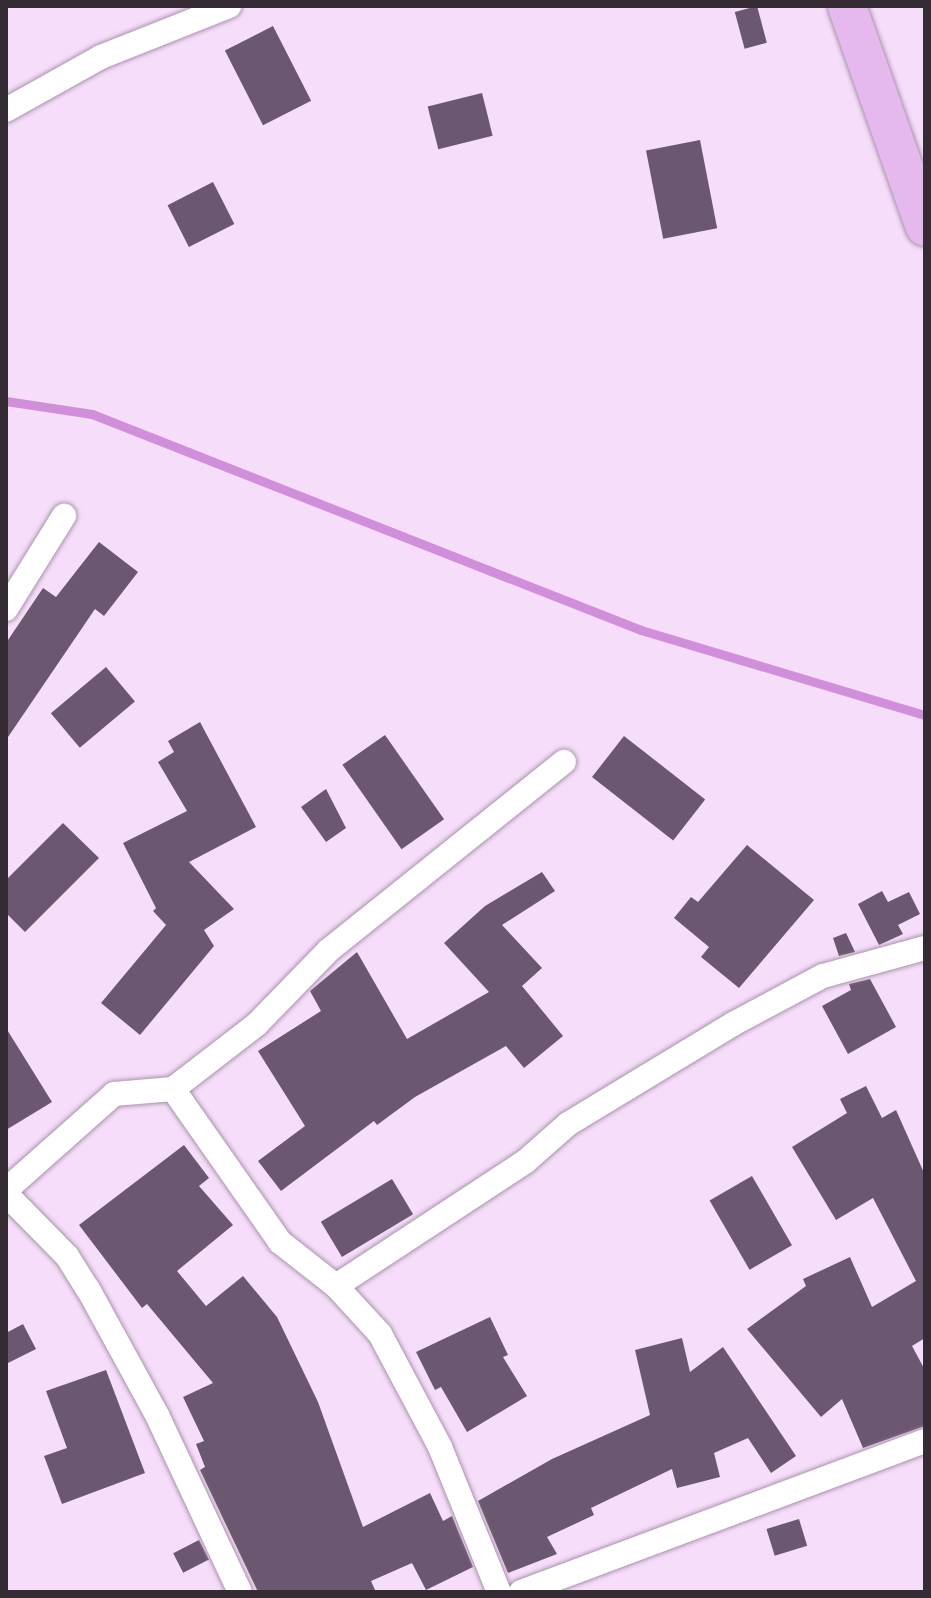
<!DOCTYPE html>
<style>
body{margin:0}
#map{position:relative;width:931px;height:1598px;overflow:hidden;background:#f6defa;font-family:"Sofia Sans Condensed",sans-serif}
div>[style]{position:absolute}
[style*='--x']{left:calc(var(--x)*1px);top:calc(var(--y)*1px);width:calc(var(--w)*1px);rotate:calc(var(--a)*1deg)}
.stream>*{height:9px;margin:-4.5px;padding:0 4.5px;transform-origin:4.5px;border-radius:4.5px;background:#d08edb}
.building>*{inset:0;background:#6b576f;transform-origin:0 0}
.roads{filter:drop-shadow(0 0 2px #a992ac) drop-shadow(0 0 2px #a992ac)}
.street>*{height:24px;margin:-12px;padding:0 12px;transform-origin:12px;border-radius:12px;background:#fff}
.primary>*{height:38px;margin:-19px;padding:0 19px;transform-origin:19px;border-radius:19px;background:#e6b9ee}
span{translate:-50% -50%;white-space:nowrap;text-align:center;line-height:1.15;-webkit-text-stroke:8px #fbf1fc;paint-order:stroke}
.frame{position:absolute;inset:0;border:8px solid #342b35;pointer-events:none}
</style>
<div id="map">
<div class="stream">
<i style="--x:6;--y:401;--w:87;--a:8.6"></i>
<i style="--x:92;--y:414;--w:590;--a:21.48"></i>
<i style="--x:641;--y:630;--w:296;--a:16.7"></i>
</div>
<div class="building">
<i style="left:757px;top:6px;width:38px;height:23px;rotate:75deg"></i>
<i style="left:273px;top:26px;width:84px;height:54px;rotate:63deg"></i>
<i style="left:482px;top:93px;width:44px;height:56px;rotate:76deg"></i>
<i style="left:700px;top:140px;width:90px;height:55px;rotate:79deg"></i>
<i style="left:213px;top:182px;width:47px;height:51px;rotate:63deg"></i>
<i style="clip-path:polygon(99px 542px,138px 572px,104px 616px,95px 609px,6px 740px,6px 643px,43px 588px,56px 597px)"></i>
<i style="left:106px;top:667px;width:45px;height:72px;rotate:50deg"></i>
<i style="clip-path:polygon(200px 722px,256px 827px,189px 862px,234px 909px,204px 930px,214px 946px,140px 1035px,101px 1003px,166px 925px,153px 911px,156px 908px,123px 843px,187px 811px,158px 762px,174px 752px,168px 741px)"></i>
<i style="left:385px;top:735px;width:103px;height:52px;rotate:55deg"></i>
<i style="left:624px;top:736px;width:103px;height:52px;rotate:38deg"></i>
<i style="clip-path:polygon(326px 789px,346px 828px,326px 842px,301px 807px)"></i>
<i style="clip-path:polygon(63px 823px,99px 858px,25px 932px,6px 913px,6px 880px)"></i>
<i style="clip-path:polygon(747px 845px,814px 900px,739px 988px,701px 957px,709px 947px,674px 918px,691px 897px,698px 902px)"></i>
<i style="clip-path:polygon(542px 872px,555px 891px,502px 925px,542px 968px,522px 986px,563px 1036px,524px 1068px,506px 1046px,415px 1097px,377px 1125px,374px 1121px,281px 1191px,258px 1161px,305px 1126px,258px 1051px,321px 1011px,310px 991px,357px 952px,407px 1039px,489px 992px,444px 943px,485px 906px)"></i>
<i style="clip-path:polygon(882px 891px,888px 902px,909px 892px,920px 914px,898px 925px,903px 934px,879px 945px,858px 904px)"></i>
<i style="clip-path:polygon(846px 933px,855px 952px,839px 956px,833px 938px)"></i>
<i style="clip-path:polygon(870px 979px,896px 1027px,848px 1054px,822px 1006px,851px 990px,849px 984px)"></i>
<i style="clip-path:polygon(6px 1028px,52px 1102px,6px 1130px)"></i>
<i style="clip-path:polygon(866px 1086px,882px 1118px,896px 1110px,925px 1175px,925px 1338px,912px 1346px,925px 1370px,925px 1426px,863px 1448px,842px 1399px,821px 1417px,747px 1329px,806px 1286px,803px 1279px,850px 1257px,872px 1307px,916px 1281px,873px 1198px,836px 1220px,792px 1147px,847px 1113px,840px 1099px)"></i>
<i style="clip-path:polygon(184px 1145px,209px 1178px,199px 1186px,233px 1225px,177px 1271px,206px 1306px,243px 1276px,277px 1317px,318px 1402px,363px 1527px,430px 1493px,443px 1521px,452px 1516px,473px 1567px,426px 1590px,412px 1563px,371px 1581px,376px 1592px,258px 1592px,200px 1470px,205px 1467px,196px 1444px,204px 1441px,183px 1397px,213px 1383px,147px 1304px,142px 1308px,79px 1225px)"></i>
<i style="left:752px;top:1176px;width:80px;height:49px;rotate:60deg"></i>
<i style="left:392px;top:1179px;width:41px;height:83px;rotate:59deg"></i>
<i style="clip-path:polygon(490px 1317px,508px 1355px,503px 1357px,527px 1396px,467px 1432px,441px 1387px,435px 1390px,416px 1352px)"></i>
<i style="clip-path:polygon(23px 1324px,36px 1349px,6px 1364px,6px 1333px)"></i>
<i style="clip-path:polygon(682px 1338px,690px 1372px,723px 1347px,796px 1456px,771px 1473px,748px 1438px,714px 1453px,720px 1477px,677px 1488px,672px 1469px,591px 1508px,594px 1515px,547px 1537px,557px 1554px,508px 1573px,478px 1501px,552px 1459px,650px 1415px,635px 1350px)"></i>
<i style="clip-path:polygon(106px 1370px,145px 1473px,62px 1504px,44px 1456px,67px 1448px,46px 1391px)"></i>
<i style="left:799px;top:1519px;width:28px;height:34px;rotate:73deg"></i>
<i style="left:199px;top:1540px;width:22px;height:29px;rotate:63deg"></i>
</div>
<div class="roads">
<div class="street">
<i style="--x:6;--y:110;--w:109;--a:-29.2"></i>
<i style="--x:101;--y:57;--w:138;--a:-21.7"></i>
<i style="--x:6;--y:609;--w:110;--a:-58.1"></i>
<i style="--x:173;--y:1089;--w:187;--a:55"></i>
<i style="--x:280;--y:1242;--w:71;--a:38.2"></i>
<i style="--x:336;--y:1286;--w:65;--a:47.5"></i>
<i style="--x:380;--y:1334;--w:128;--a:62"></i>
<i style="--x:440;--y:1447;--w:157;--a:67.9"></i>
<i style="--x:6;--y:1190;--w:144;--a:-41.6"></i>
<i style="--x:114;--y:1094;--w:59;--a:-4.8"></i>
<i style="--x:173;--y:1089;--w:106;--a:-37.7"></i>
<i style="--x:257;--y:1024;--w:103;--a:-45.8"></i>
<i style="--x:329;--y:950;--w:301;--a:-38.7"></i>
<i style="--x:6;--y:1194;--w:87;--a:45.5"></i>
<i style="--x:67;--y:1256;--w:39;--a:58"></i>
<i style="--x:88;--y:1289;--w:144;--a:61.3"></i>
<i style="--x:157;--y:1415;--w:195;--a:64.9"></i>
<i style="--x:336;--y:1286;--w:227;--a:-33.3"></i>
<i style="--x:526;--y:1161;--w:56;--a:-41.4"></i>
<i style="--x:568;--y:1124;--w:193;--a:-31.2"></i>
<i style="--x:733;--y:1024;--w:102;--a:-28.1"></i>
<i style="--x:823;--y:976;--w:106;--a:-15.4"></i>
<i style="--x:521;--y:1592;--w:431;--a:-20.5"></i>
</div>
<div class="primary">
<i style="--x:847;--y:6;--w:234;--a:70.6"></i>
</div>
</div>
<div class="frame"></div>
</div>
